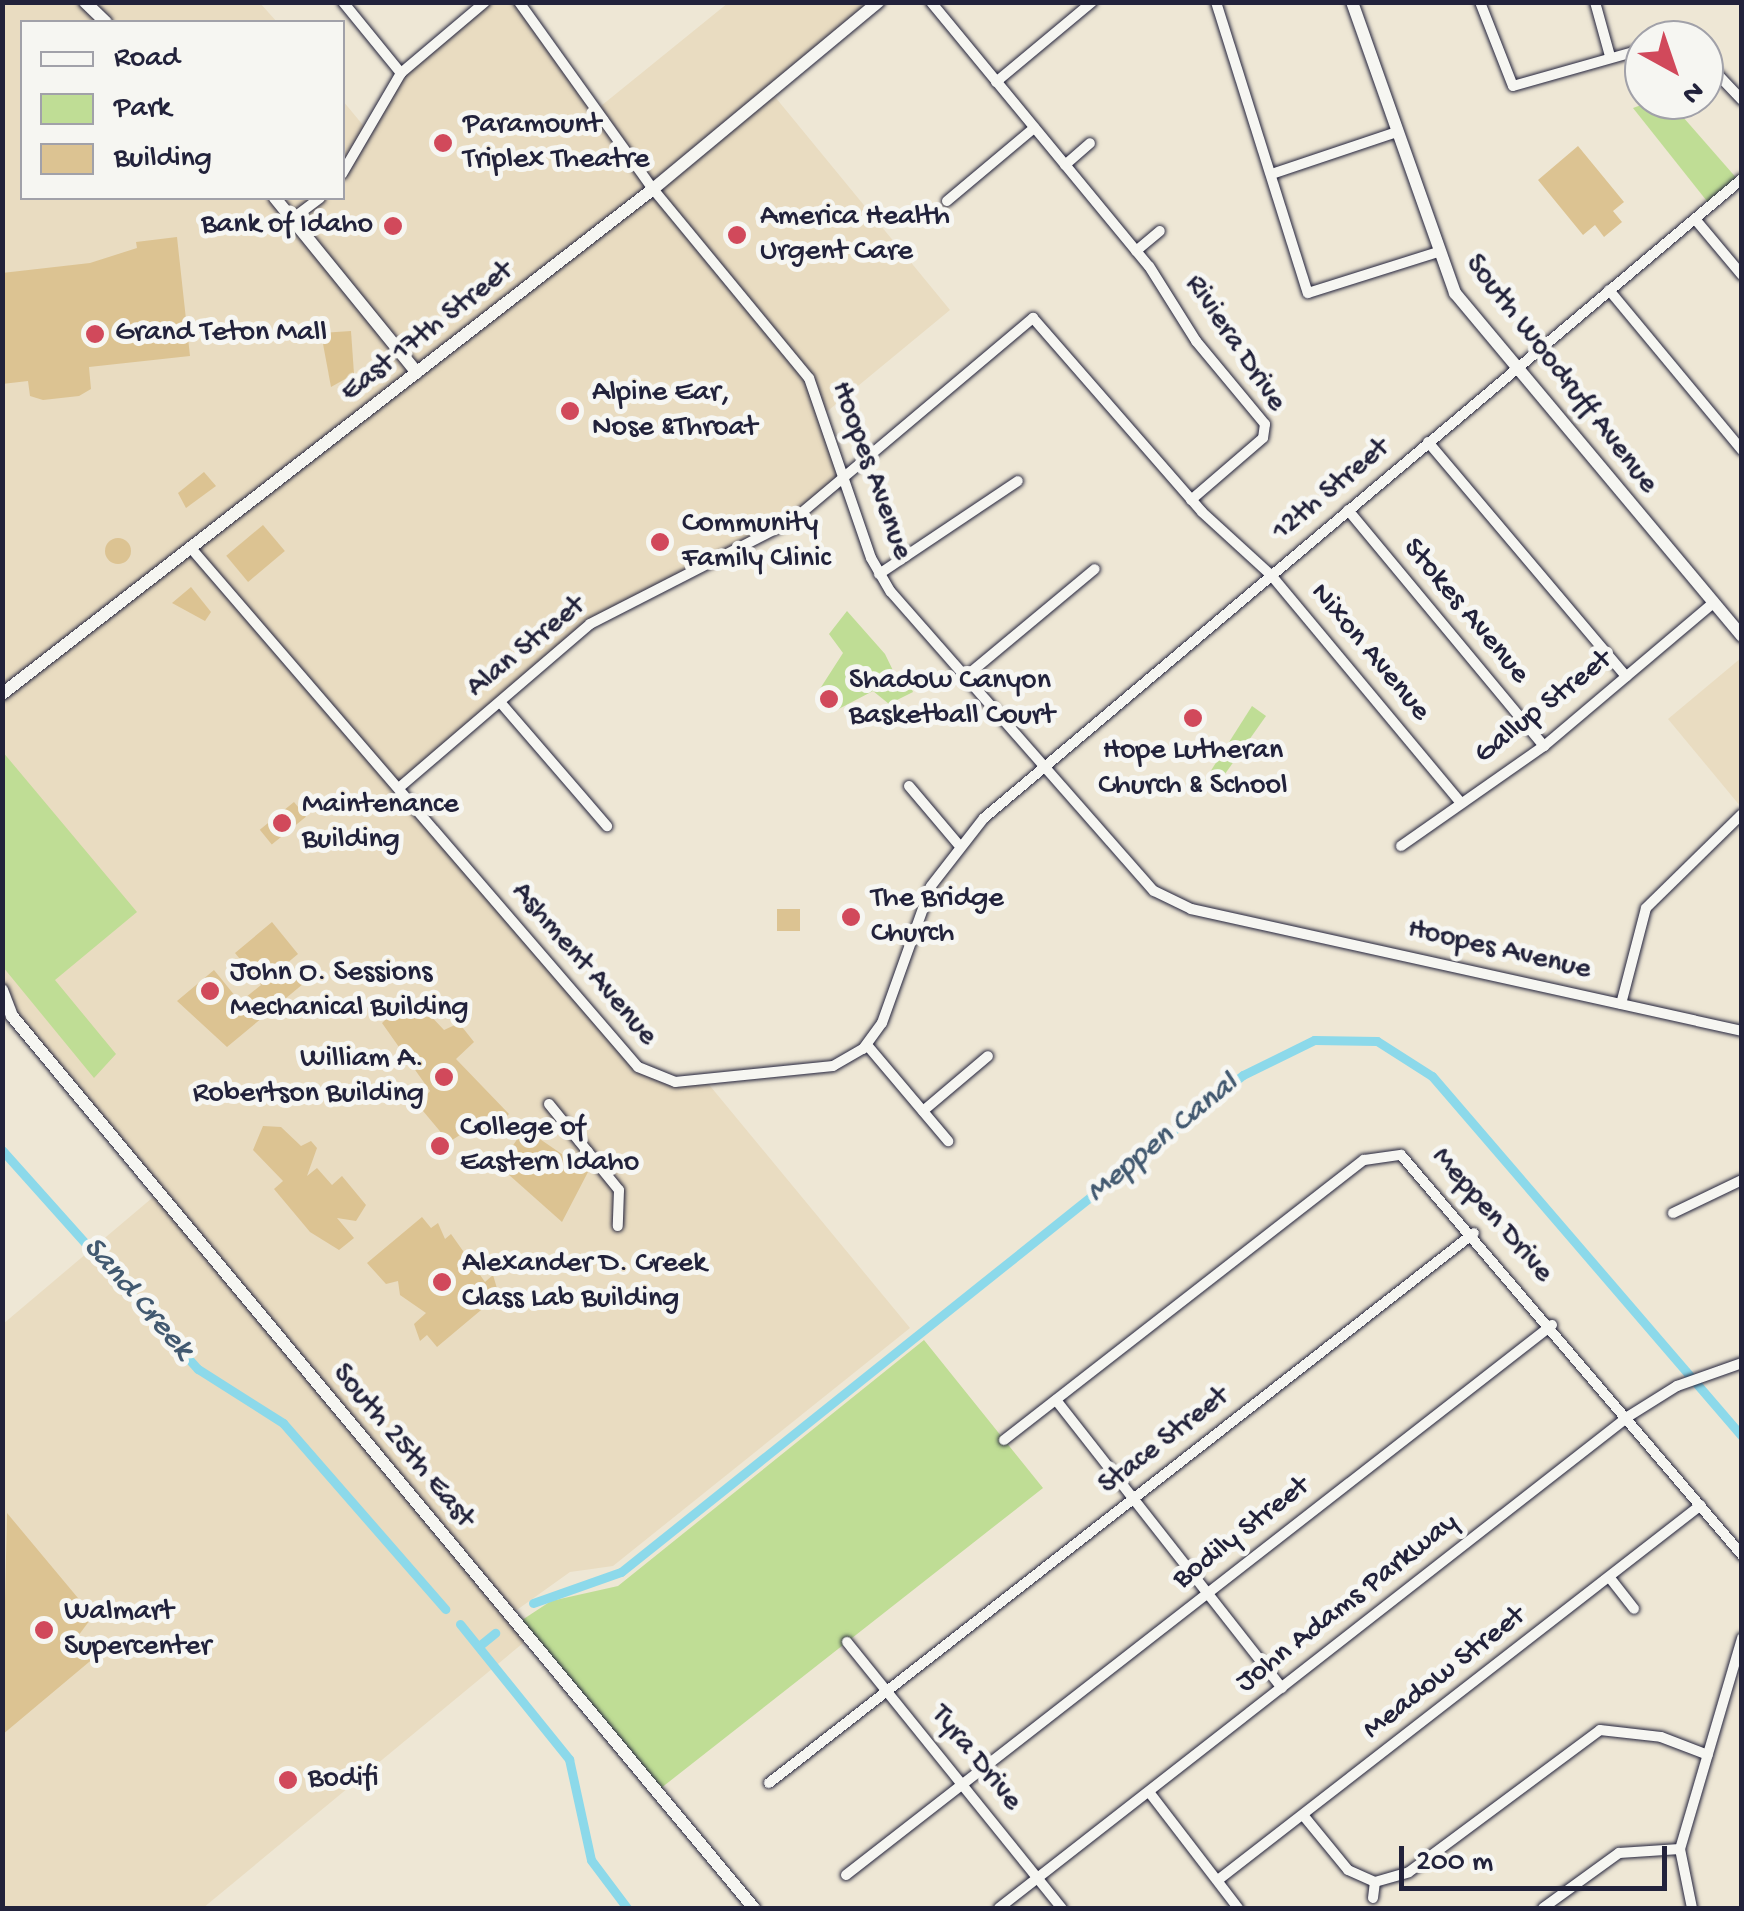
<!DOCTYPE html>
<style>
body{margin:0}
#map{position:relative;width:1744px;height:1911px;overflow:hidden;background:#eee7d5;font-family:"Gochi Hand",sans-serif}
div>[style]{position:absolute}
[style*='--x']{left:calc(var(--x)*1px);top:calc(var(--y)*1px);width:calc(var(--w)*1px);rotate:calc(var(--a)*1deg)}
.built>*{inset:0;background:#e9dcc1}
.green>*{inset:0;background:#bfdd95}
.canal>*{height:9px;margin:-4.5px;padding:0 4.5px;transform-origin:4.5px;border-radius:4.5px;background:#8cd9ea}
.building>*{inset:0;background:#dcc392;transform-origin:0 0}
.round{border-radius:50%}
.roads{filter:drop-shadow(0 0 2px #22223b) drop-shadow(0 0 2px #22223b)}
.minor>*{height:10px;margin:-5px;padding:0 5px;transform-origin:5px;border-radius:5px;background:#f6f6f2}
.major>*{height:12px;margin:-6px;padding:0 6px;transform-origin:6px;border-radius:6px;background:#f6f6f2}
.dots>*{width:28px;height:28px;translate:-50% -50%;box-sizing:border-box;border:5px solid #f6f6f2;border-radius:50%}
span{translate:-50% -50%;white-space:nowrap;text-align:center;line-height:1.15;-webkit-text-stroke:10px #f6f6f2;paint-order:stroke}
.poi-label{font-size:30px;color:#22223b}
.left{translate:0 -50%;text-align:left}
.right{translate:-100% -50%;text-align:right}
.street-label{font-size:30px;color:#22223b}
.water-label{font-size:32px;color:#425970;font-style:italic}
.frame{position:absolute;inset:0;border:5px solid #22223b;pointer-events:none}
.legend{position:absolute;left:20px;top:20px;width:325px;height:180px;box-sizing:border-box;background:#f6f6f2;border:2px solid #a1a1a9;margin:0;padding:12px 18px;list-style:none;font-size:30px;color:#22223b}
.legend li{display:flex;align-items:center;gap:20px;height:50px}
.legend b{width:50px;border:2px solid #a1a1a9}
.north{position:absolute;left:1624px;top:20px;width:100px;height:100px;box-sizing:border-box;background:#f6f6f2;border:2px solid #a1a1a9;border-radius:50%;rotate:140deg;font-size:28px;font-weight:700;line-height:40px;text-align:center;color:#22223b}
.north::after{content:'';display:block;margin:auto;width:35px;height:45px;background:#d1495b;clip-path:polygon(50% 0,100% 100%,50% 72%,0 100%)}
.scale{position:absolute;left:1399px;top:1846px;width:268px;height:45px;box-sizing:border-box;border:5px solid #22223b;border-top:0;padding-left:12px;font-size:30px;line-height:35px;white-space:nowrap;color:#22223b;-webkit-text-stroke:8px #f6f6f2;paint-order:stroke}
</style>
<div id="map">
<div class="built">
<i style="clip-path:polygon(3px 3px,260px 3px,277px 22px,22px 22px,22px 198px,342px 198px,343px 101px,367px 130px,391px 87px,485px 3px,519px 3px,596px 110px,728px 3px,878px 3px,771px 92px,950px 310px,824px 414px,845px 477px,761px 542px,619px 606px,400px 788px,626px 1056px,658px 1078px,706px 1081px,910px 1328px,613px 1566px,570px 1572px,514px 1612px,528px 1639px,203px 1908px,3px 1908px,3px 1324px,158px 1193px,11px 1016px,3px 1023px)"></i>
<i style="clip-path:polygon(1741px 658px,1741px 807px,1668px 719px)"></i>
</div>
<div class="green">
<i style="clip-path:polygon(1655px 100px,1669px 101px,1739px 181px,1710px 205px,1633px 108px)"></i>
<i style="clip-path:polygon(847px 611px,885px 654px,901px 687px,909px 683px,913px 692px,889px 704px,873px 691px,831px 713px,816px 695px,843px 653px,829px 634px)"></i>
<i style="clip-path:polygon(1252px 706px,1266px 716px,1220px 781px,1205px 780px)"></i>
<i style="clip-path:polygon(2px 751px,137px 912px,55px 980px,116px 1054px,94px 1078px,3px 967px)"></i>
<i style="clip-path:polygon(924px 1340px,1043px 1488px,656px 1792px,516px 1624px,551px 1601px,618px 1586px)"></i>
</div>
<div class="canal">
<i style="--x:2;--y:1150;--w:294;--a:48.2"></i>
<i style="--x:198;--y:1369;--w:101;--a:32.4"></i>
<i style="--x:283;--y:1423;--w:247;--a:48.9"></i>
<i style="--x:533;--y:1603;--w:93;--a:-19.4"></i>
<i style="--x:621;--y:1572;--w:796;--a:-38.63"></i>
<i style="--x:1243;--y:1075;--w:79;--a:-26.2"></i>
<i style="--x:1314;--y:1040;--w:63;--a:0.9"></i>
<i style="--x:1377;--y:1041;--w:65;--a:32.5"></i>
<i style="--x:1432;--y:1076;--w:476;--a:49.3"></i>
<i style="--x:460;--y:1624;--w:174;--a:51.1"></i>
<i style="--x:569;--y:1759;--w:103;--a:77.7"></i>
<i style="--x:591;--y:1860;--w:60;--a:53.1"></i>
<i style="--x:479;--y:1646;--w:21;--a:-39"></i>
</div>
<div class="building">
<i style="clip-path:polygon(1578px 146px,1624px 202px,1613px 211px,1622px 222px,1604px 237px,1595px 225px,1583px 235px,1538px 180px)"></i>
<i style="clip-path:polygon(177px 237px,190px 356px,89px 367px,91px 389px,79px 396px,43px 400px,30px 396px,28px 381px,2px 384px,2px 273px,90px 263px,137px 248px,136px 242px)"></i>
<i style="clip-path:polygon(351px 331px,354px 374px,331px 387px,321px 333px)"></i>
<i style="clip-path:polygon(204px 472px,216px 486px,186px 508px,178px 493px)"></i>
<i style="left:263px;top:525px;width:34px;height:48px;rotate:50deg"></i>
<i class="round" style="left:105px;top:538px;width:26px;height:26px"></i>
<i style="clip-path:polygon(191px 587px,211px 612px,205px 621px,172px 603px)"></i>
<i style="left:294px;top:802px;width:19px;height:44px;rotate:51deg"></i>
<i style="left:777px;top:909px;width:23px;height:22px"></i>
<i style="clip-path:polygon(272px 922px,298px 954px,286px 964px,303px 984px,227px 1047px,177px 1001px,214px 970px,240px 1002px,261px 985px,235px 953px)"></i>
<i style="clip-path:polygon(411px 995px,444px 1030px,459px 1023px,474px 1042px,456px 1059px,509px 1114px,484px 1139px,471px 1128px,449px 1142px,418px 1105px,430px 1091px,382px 1023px)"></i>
<i style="clip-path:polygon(263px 1126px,281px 1127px,301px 1146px,311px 1141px,317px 1148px,307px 1176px,317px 1168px,332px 1185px,342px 1176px,366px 1205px,356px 1221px,337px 1218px,354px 1238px,339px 1250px,310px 1232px,274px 1189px,283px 1181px,253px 1150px)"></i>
<i style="clip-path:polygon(534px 1135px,588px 1172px,562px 1222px,499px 1166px,518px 1138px,529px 1143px)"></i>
<i style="clip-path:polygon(422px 1217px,431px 1228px,438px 1223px,445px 1239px,451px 1234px,485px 1282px,493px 1275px,499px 1295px,437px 1347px,427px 1335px,420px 1341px,414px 1324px,426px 1313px,400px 1295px,398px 1281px,386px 1284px,367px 1263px)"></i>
<i style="clip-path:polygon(7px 1513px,93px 1616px,78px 1636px,95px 1657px,2px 1735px)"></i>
</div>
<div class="roads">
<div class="minor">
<i style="--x:343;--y:2;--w:92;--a:50.8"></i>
<i style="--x:519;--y:2;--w:230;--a:54.4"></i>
<i style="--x:653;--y:189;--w:245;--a:50.5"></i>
<i style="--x:809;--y:378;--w:190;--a:71"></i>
<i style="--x:871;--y:558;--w:39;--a:60"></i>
<i style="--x:891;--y:592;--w:398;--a:48.7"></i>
<i style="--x:1154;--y:891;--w:41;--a:25.9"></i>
<i style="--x:1191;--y:909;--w:564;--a:12.48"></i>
<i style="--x:931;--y:2;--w:342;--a:50.5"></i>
<i style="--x:1149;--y:266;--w:89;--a:57.9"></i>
<i style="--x:1196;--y:341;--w:108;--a:50.3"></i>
<i style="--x:1265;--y:424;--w:14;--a:98"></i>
<i style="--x:1263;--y:438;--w:95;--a:139.3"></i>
<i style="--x:1216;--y:2;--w:305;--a:72.5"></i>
<i style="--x:1308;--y:293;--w:133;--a:-17.5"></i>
<i style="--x:1480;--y:2;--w:90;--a:68.6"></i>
<i style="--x:1513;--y:86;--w:136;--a:-15.8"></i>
<i style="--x:1595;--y:2;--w:56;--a:74.5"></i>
<i style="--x:1704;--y:60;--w:55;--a:46.5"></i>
<i style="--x:996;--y:82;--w:125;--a:-39.8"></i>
<i style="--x:1065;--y:165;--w:33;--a:-41"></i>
<i style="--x:342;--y:174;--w:117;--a:-59.7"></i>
<i style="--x:401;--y:73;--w:110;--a:-40.2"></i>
<i style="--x:1272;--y:174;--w:129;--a:-18.6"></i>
<i style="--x:947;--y:201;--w:114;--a:-40"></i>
<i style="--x:292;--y:219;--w:35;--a:-37"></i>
<i style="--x:1695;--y:219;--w:73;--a:50"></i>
<i style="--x:1136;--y:251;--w:31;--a:-40"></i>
<i style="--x:1609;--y:290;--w:208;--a:50.3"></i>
<i style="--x:1428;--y:442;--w:307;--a:49.8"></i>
<i style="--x:1348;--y:510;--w:307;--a:50.3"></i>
<i style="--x:190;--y:547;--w:686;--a:49.25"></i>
<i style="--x:638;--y:1067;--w:40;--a:22"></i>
<i style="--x:675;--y:1082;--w:159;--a:-5.8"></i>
<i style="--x:833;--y:1066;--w:34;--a:-30"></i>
<i style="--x:863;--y:1049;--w:32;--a:-54"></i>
<i style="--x:882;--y:1023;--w:145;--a:-70.3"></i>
<i style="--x:931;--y:886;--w:86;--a:-52.1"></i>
<i style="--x:984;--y:818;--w:991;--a:-40.13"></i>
<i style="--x:879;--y:574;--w:167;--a:-33.8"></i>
<i style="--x:964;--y:678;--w:170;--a:-39.8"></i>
<i style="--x:500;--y:702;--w:164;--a:49.2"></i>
<i style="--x:909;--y:786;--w:76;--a:49.8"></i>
<i style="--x:400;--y:787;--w:250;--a:-40.6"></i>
<i style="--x:590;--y:624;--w:228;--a:-27.1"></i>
<i style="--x:793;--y:520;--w:314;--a:-40.1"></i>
<i style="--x:1033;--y:318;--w:257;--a:48.9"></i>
<i style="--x:1202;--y:512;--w:93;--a:42.4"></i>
<i style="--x:1271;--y:575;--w:297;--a:50.2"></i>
<i style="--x:1401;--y:846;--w:174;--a:-35"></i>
<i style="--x:1544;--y:746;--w:221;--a:-40.2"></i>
<i style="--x:1621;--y:1004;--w:99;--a:-75.4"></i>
<i style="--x:1646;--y:908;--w:134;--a:-44.4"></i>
<i style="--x:867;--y:1045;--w:126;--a:49.8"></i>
<i style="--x:549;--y:1104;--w:111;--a:50.9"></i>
<i style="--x:619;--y:1190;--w:36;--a:92"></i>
<i style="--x:923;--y:1111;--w:85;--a:-40.2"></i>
<i style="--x:1673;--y:1213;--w:76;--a:-25.6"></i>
<i style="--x:1056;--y:1400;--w:366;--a:51.9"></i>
<i style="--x:1004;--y:1440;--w:456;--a:-37.9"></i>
<i style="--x:1364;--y:1160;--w:37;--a:-8"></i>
<i style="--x:1401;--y:1155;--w:526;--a:49.55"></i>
<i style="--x:1610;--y:1578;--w:39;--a:52"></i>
<i style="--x:847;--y:1642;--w:342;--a:51.1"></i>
<i style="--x:769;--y:1783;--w:894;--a:-37.96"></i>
<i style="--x:1149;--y:1792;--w:146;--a:52.5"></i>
<i style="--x:1303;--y:1815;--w:71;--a:50.7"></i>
<i style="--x:1348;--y:1870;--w:30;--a:24"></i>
<i style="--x:1375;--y:1882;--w:35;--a:-16"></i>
<i style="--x:1409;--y:1872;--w:238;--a:-36.6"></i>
<i style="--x:1600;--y:1730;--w:61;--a:6.5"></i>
<i style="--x:1661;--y:1737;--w:50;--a:21"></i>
<i style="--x:846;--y:1875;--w:895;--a:-37.92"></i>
<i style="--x:1218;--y:1880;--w:611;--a:-37.83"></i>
<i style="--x:1373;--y:1898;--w:16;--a:-83"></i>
<i style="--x:999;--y:1908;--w:799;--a:-37.99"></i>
<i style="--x:1629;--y:1416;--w:57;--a:-32"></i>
<i style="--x:1677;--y:1386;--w:69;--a:-19.5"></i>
<i style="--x:1543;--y:1908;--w:94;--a:-35.9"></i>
<i style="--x:1619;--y:1853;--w:61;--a:-3.8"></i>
<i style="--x:1692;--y:1908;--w:60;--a:-101.5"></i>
<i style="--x:1680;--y:1849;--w:220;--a:-73.6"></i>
</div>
<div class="major">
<i style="--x:85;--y:2;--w:29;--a:44"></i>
<i style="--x:1352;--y:2;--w:309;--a:70.5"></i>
<i style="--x:1455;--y:293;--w:447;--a:50.1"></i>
<i style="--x:275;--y:198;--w:225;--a:50.9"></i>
<i style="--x:2;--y:694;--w:824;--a:-37.8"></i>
<i style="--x:653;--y:189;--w:293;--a:-39.7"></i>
<i style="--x:2;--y:990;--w:28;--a:69"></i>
<i style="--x:12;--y:1016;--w:1160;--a:50.25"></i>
</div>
</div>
<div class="dots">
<i style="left:443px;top:143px;background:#d1495b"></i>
<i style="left:393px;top:226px;background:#d1495b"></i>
<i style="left:737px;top:235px;background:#d1495b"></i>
<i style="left:95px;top:334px;background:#d1495b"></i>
<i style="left:570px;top:411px;background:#d1495b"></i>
<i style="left:660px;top:542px;background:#d1495b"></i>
<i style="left:829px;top:699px;background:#d1495b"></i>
<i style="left:1193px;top:718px;background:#d1495b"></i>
<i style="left:282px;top:823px;background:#d1495b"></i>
<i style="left:851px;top:917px;background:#d1495b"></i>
<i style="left:210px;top:991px;background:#d1495b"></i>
<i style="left:444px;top:1077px;background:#d1495b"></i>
<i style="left:440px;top:1146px;background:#d1495b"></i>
<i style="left:442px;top:1282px;background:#d1495b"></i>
<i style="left:44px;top:1630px;background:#d1495b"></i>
<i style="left:288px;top:1780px;background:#d1495b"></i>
</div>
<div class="poi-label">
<span class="left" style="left:463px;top:143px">Paramount<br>Triplex Theatre</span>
<span class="left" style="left:760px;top:235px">America Health<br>Urgent Care</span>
<span class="right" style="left:373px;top:226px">Bank of Idaho</span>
<span class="left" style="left:115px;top:334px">Grand Teton Mall</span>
<span class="left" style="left:592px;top:411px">Alpine Ear,<br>Nose &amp;Throat</span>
<span class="left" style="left:682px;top:542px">Community<br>Family Clinic</span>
<span class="left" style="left:849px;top:699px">Shadow Canyon<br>Basketball Court</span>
<span style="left:1193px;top:769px">Hope Lutheran<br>Church &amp; School</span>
<span class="left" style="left:302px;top:823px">Maintenance<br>Building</span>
<span class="left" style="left:871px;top:917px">The Bridge<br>Church</span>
<span class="left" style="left:230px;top:991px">John O. Sessions<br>Mechanical Building</span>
<span class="right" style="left:424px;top:1077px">William A.<br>Robertson Building</span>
<span class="left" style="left:460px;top:1146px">College of<br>Eastern Idaho</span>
<span class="left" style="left:462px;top:1282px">Alexander D. Creek<br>Class Lab Building</span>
<span class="left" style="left:64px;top:1630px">Walmart<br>Supercenter</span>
<span class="left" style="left:308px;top:1780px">Bodifi</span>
</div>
<div class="street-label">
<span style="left:428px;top:333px;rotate:-38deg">East 17th Street</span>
<span style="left:1234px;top:344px;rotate:56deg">Riviera Drive</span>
<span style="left:1560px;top:375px;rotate:52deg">South Woodruff Avenue</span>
<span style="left:870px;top:471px;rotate:70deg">Hoopes Avenue</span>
<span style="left:1332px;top:491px;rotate:-40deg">12th Street</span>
<span style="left:1465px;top:612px;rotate:50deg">Stokes Avenue</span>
<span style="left:527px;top:648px;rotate:-39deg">Alan Street</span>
<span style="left:1369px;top:653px;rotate:50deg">Nixon Avenue</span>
<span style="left:1544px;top:708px;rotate:-38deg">Gallup Street</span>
<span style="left:1499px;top:951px;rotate:13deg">Hoopes Avenue</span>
<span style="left:583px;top:965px;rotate:49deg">Ashment Avenue</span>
<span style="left:1491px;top:1216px;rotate:49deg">Meppen Drive</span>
<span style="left:1165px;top:1442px;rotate:-38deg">Stace Street</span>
<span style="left:402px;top:1447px;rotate:50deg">South 25th East</span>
<span style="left:1242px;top:1534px;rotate:-38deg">Bodily Street</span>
<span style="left:1348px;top:1604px;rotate:-38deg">John Adams Parkway</span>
<span style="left:1445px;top:1674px;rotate:-38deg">Meadow Street</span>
<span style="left:975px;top:1759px;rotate:51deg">Tyra Drive</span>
</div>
<div class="water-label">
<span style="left:1163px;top:1139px;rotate:-39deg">Meppen Canal</span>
<span style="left:137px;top:1299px;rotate:49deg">Sand Creek</span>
</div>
<div class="frame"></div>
<ul class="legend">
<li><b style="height:12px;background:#f6f6f2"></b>Road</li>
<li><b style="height:28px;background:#bfdd95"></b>Park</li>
<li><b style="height:28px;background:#dcc392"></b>Building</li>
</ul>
<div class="north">N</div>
<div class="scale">200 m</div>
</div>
